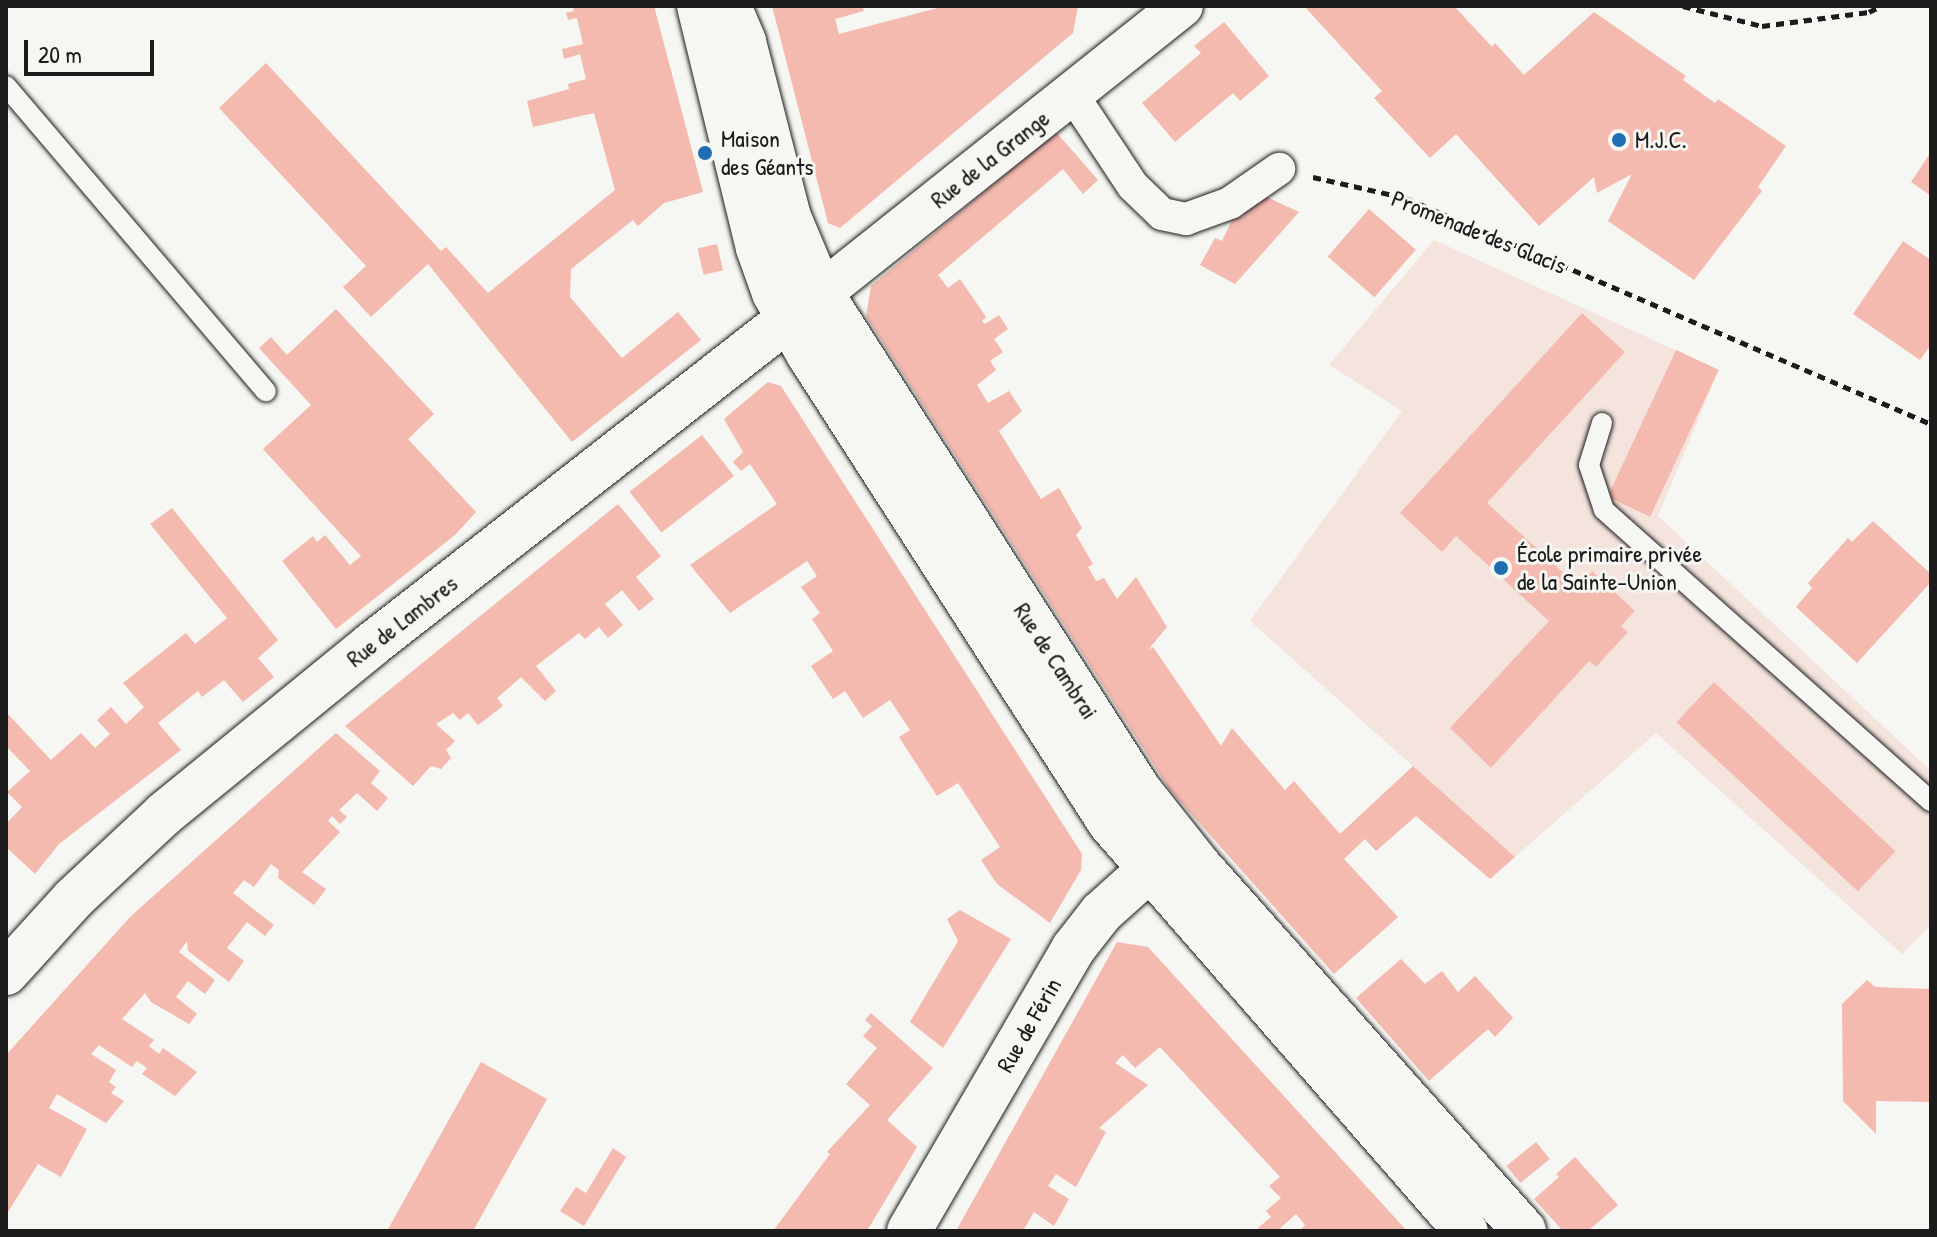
<!DOCTYPE html>
<meta charset="utf-8">
<style>
body{margin:0}
#map{position:relative;width:1937px;height:1237px;overflow:hidden;background:#f6f6f2;font-family:"Patrick Hand",sans-serif}
div>[style]{position:absolute}
[style*='--x']{left:calc(var(--x)*1px);top:calc(var(--y)*1px);width:calc(var(--w)*1px);rotate:calc(var(--a)*1deg)}
.built>*{inset:0;background:#f5e4de}
.building>*{inset:0;background:#f4b9af;transform-origin:0 0}
.path>*{height:5px;margin-top:-2.5px;transform-origin:0;background:repeating-linear-gradient(90deg,#1c1c1c 0 8px,transparent 0 14px)}
.roads{filter:drop-shadow(0 0 2px #1c1c1c) drop-shadow(0 0 2px #1c1c1c)}
.service>*{height:20px;margin:-10px;padding:0 10px;transform-origin:10px;border-radius:10px;background:#f6f6f2}
.pedestrian>*{height:32px;margin:-16px;padding:0 16px;transform-origin:16px;border-radius:16px;background:#f6f6f2}
.minor>*{height:42px;margin:-21px;padding:0 21px;transform-origin:21px;border-radius:21px;background:#f6f6f2}
.tertiary>*{height:44px;margin:-22px;padding:0 22px;transform-origin:22px;border-radius:22px;background:#f6f6f2}
.secondary>*{height:44px;margin:-22px;padding:0 22px;transform-origin:22px;border-radius:22px;background:#f6f6f2}
.dots>*{width:22px;height:22px;translate:-50% -50%;box-sizing:border-box;border:4px solid #f6f6f2;border-radius:50%}
span{translate:-50% -50%;white-space:nowrap;text-align:center;line-height:1.15;-webkit-text-stroke:6px #f6f6f2;paint-order:stroke}
.poi-label{font-size:24px;color:#1c1c1c}
.left{translate:0 -50%;text-align:left}
.street-label{font-size:24px;color:#1c1c1c}
.frame{position:absolute;inset:0;border:8px solid #1c1c1c;pointer-events:none}
.scale{position:absolute;left:24px;top:40px;width:130px;height:36px;box-sizing:border-box;border:4px solid #1c1c1c;border-top:0;padding-left:10px;font-size:24px;line-height:28px;white-space:nowrap;color:#1c1c1c;-webkit-text-stroke:6px #f6f6f2;paint-order:stroke}
</style>
<div id="map">
<div class="built">
<i style="clip-path:polygon(1434px 240px,1719px 370px,1658px 516px,1931px 771px,1931px 925px,1902px 954px,1656px 733px,1515px 857px,1250px 621px,1402px 411px,1329px 365px)"></i>
</div>
<div class="building">
<i style="clip-path:polygon(573px 6px,654px 6px,703px 192px,664px 203px,638px 226px,633px 220px,571px 269px,570px 297px,622px 358px,678px 312px,701px 340px,572px 442px,428px 264px,371px 317px,343px 287px,366px 266px,219px 108px,266px 63px,441px 251px,446px 247px,488px 293px,615px 190px,594px 113px,533px 127px,527px 101px,569px 89px,568px 84px,586px 79px,580px 54px,564px 59px,562px 49px,583px 44px,577px 18px,568px 20px,566px 13px,574px 11px)"></i>
<i style="clip-path:polygon(772px 6px,862px 6px,864px 11px,835px 19px,839px 34px,945px 6px,1078px 6px,1073px 33px,840px 228px,828px 223px)"></i>
<i style="clip-path:polygon(1304px 6px,1454px 6px,1492px 47px,1495px 43px,1524px 75px,1594px 12px,1686px 76px,1683px 80px,1715px 103px,1718px 99px,1786px 146px,1758px 187px,1762px 191px,1694px 280px,1608px 221px,1632px 174px,1597px 193px,1594px 177px,1539px 226px,1456px 134px,1430px 158px,1374px 98px,1382px 91px)"></i>
<i style="clip-path:polygon(1224px 22px,1269px 76px,1240px 101px,1233px 93px,1175px 142px,1142px 103px,1201px 53px,1194px 46px)"></i>
<i style="clip-path:polygon(1056px 132px,1098px 180px,1083px 194px,1063px 169px,938px 275px,948px 288px,960px 279px,986px 317px,982px 321px,985px 324px,999px 315px,1008px 329px,994px 339px,1003px 352px,990px 361px,996px 370px,977px 385px,988px 403px,1009px 391px,1022px 411px,999px 431px,1041px 499px,1059px 488px,1082px 528px,1076px 535px,1093px 564px,1088px 567px,1096px 581px,1104px 578px,1117px 599px,1136px 577px,1167px 627px,1148px 650px,1153px 647px,1221px 746px,1232px 728px,1285px 790px,1294px 781px,1340px 834px,1413px 766px,1515px 857px,1490px 879px,1416px 816px,1376px 851px,1365px 839px,1344px 859px,1398px 917px,1334px 974px,1170px 790px,866px 316px,871px 286px)"></i>
<i style="clip-path:polygon(1931px 152px,1931px 196px,1911px 182px)"></i>
<i style="clip-path:polygon(1256px 192px,1299px 212px,1235px 284px,1200px 265px,1215px 238px,1222px 241px,1235px 214px,1243px 217px)"></i>
<i style="left:1369px;top:209px;width:62px;height:63px;rotate:41deg"></i>
<i style="clip-path:polygon(1903px 241px,1931px 260px,1931px 345px,1920px 360px,1853px 314px)"></i>
<i style="left:717px;top:244px;width:27px;height:20px;rotate:77deg"></i>
<i style="clip-path:polygon(336px 309px,434px 414px,408px 439px,476px 512px,455px 535px,336px 629px,282px 561px,313px 536px,317px 542px,325px 535px,350px 565px,361px 556px,263px 449px,311px 405px,259px 348px,271px 337px,287px 355px)"></i>
<i style="clip-path:polygon(1582px 313px,1625px 352px,1487px 503px,1579px 587px,1592px 571px,1635px 611px,1621px 626px,1628px 632px,1596px 667px,1589px 661px,1491px 768px,1450px 728px,1549px 621px,1456px 536px,1442px 552px,1400px 513px)"></i>
<i style="left:1676px;top:350px;width:47px;height:162px;rotate:25deg"></i>
<i style="clip-path:polygon(768px 382px,781px 386px,1082px 854px,1081px 870px,1050px 923px,997px 884px,981px 860px,1000px 847px,958px 783px,937px 796px,899px 737px,910px 730px,890px 700px,863px 718px,845px 691px,833px 699px,811px 666px,833px 651px,812px 619px,820px 613px,801px 587px,817px 576px,807px 561px,730px 613px,690px 565px,777px 504px,750px 464px,741px 471px,733px 462px,743px 452px,724px 419px)"></i>
<i style="left:702px;top:435px;width:52px;height:92px;rotate:52deg"></i>
<i style="clip-path:polygon(618px 504px,661px 556px,636px 577px,654px 599px,639px 611px,622px 590px,605px 604px,623px 625px,608px 638px,599px 627px,585px 639px,579px 633px,536px 666px,556px 691px,545px 701px,521px 677px,497px 698px,503px 706px,478px 725px,468px 713px,460px 720px,453px 713px,436px 724px,455px 741px,446px 750px,451px 758px,441px 769px,431px 766px,413px 786px,345px 726px)"></i>
<i style="clip-path:polygon(172px 508px,278px 640px,258px 658px,274px 677px,243px 702px,224px 680px,202px 697px,198px 691px,158px 723px,181px 750px,59px 844px,35px 874px,6px 847px,6px 824px,22px 807px,7px 792px,30px 771px,6px 746px,6px 712px,51px 760px,81px 733px,95px 748px,110px 734px,97px 720px,111px 707px,126px 724px,144px 707px,123px 683px,186px 633px,195px 644px,227px 618px,150px 524px)"></i>
<i style="clip-path:polygon(1873px 521px,1931px 574px,1931px 582px,1857px 663px,1796px 607px,1812px 588px,1808px 583px,1848px 538px,1852px 542px)"></i>
<i style="left:1714px;top:682px;width:248px;height:55px;rotate:43deg"></i>
<i style="clip-path:polygon(336px 733px,380px 771px,371px 783px,388px 798px,377px 811px,357px 793px,339px 810px,347px 817px,340px 824px,332px 816px,328px 821px,340px 832px,302px 872px,326px 889px,314px 905px,278px 878px,279px 870px,271px 864px,254px 887px,244px 880px,233px 893px,274px 925px,265px 936px,247px 922px,227px 948px,244px 961px,229px 982px,188px 951px,187px 941px,179px 952px,215px 980px,205px 994px,188px 981px,176px 997px,197px 1014px,189px 1024px,151px 1002px,145px 993px,122px 1019px,154px 1040px,149px 1046px,159px 1054px,163px 1048px,197px 1072px,175px 1096px,142px 1074px,147px 1068px,137px 1061px,132px 1067px,99px 1045px,91px 1054px,116px 1070px,109px 1082px,116px 1087px,111px 1093px,124px 1101px,106px 1123px,57px 1094px,49px 1108px,87px 1129px,61px 1177px,38px 1164px,6px 1215px,6px 1055px,131px 916px)"></i>
<i style="clip-path:polygon(960px 910px,1011px 939px,943px 1048px,910px 1022px,958px 941px,947px 919px)"></i>
<i style="clip-path:polygon(1117px 942px,1148px 947px,1407px 1231px,1299px 1231px,1305px 1225px,1296px 1214px,1277px 1231px,1261px 1231px,1258px 1228px,1271px 1217px,1266px 1211px,1281px 1198px,1269px 1186px,1280px 1177px,1160px 1047px,1135px 1068px,1123px 1055px,1115px 1063px,1148px 1085px,1099px 1128px,1106px 1132px,1076px 1187px,1056px 1174px,1048px 1186px,1069px 1199px,1054px 1226px,1034px 1212px,1024px 1229px,1027px 1231px,956px 1231px)"></i>
<i style="clip-path:polygon(1401px 959px,1425px 984px,1442px 971px,1458px 992px,1475px 976px,1513px 1018px,1495px 1037px,1488px 1029px,1429px 1081px,1356px 998px)"></i>
<i style="clip-path:polygon(1867px 980px,1875px 987px,1931px 989px,1931px 1102px,1876px 1101px,1876px 1134px,1843px 1101px,1842px 1004px)"></i>
<i style="clip-path:polygon(871px 1013px,933px 1068px,887px 1120px,917px 1147px,867px 1231px,773px 1231px,830px 1154px,827px 1152px,870px 1105px,846px 1084px,877px 1048px,863px 1036px,872px 1026px,865px 1020px)"></i>
<i style="clip-path:polygon(481px 1062px,547px 1099px,473px 1231px,387px 1231px)"></i>
<i style="left:1536px;top:1142px;width:22px;height:38px;rotate:51deg"></i>
<i style="clip-path:polygon(613px 1148px,626px 1157px,584px 1226px,560px 1211px,576px 1187px,586px 1193px)"></i>
<i style="clip-path:polygon(1575px 1157px,1618px 1205px,1588px 1231px,1563px 1231px,1534px 1199px,1559px 1177px,1556px 1174px)"></i>
</div>
<div class="path">
<i style="--x:1683;--y:6;--w:81;--a:14.2"></i>
<i style="--x:1762;--y:26;--w:108;--a:-7.5"></i>
<i style="--x:1869;--y:12;--w:13;--a:-27"></i>
<i style="--x:1313;--y:177;--w:95;--a:12.7"></i>
<i style="--x:1406;--y:198;--w:572;--a:23.29"></i>
</div>
<div class="roads">
<div class="service">
<i style="--x:6;--y:86;--w:401;--a:49.6"></i>
<i style="--x:1602;--y:423;--w:44;--a:107.2"></i>
<i style="--x:1589;--y:465;--w:47;--a:71.6"></i>
<i style="--x:1604;--y:510;--w:438;--a:41.7"></i>
</div>
<div class="pedestrian">
<i style="--x:1072;--y:94;--w:110;--a:56.5"></i>
<i style="--x:1133;--y:186;--w:40;--a:44"></i>
<i style="--x:1162;--y:214;--w:25;--a:12"></i>
<i style="--x:1186;--y:219;--w:47;--a:-20"></i>
<i style="--x:1230;--y:203;--w:60;--a:-34.8"></i>
</div>
<div class="minor">
<i style="--x:821;--y:293;--w:461;--a:-38.5"></i>
</div>
<div class="tertiary">
<i style="--x:6;--y:973;--w:100;--a:-47.8"></i>
<i style="--x:73;--y:899;--w:125;--a:-43"></i>
<i style="--x:164;--y:814;--w:267;--a:-39.2"></i>
<i style="--x:371;--y:645;--w:569;--a:-38"></i>
</div>
<div class="secondary">
<i style="--x:699;--y:6;--w:249;--a:76.3"></i>
<i style="--x:758;--y:248;--w:48;--a:70.4"></i>
<i style="--x:774;--y:293;--w:71;--a:60.6"></i>
<i style="--x:809;--y:355;--w:556;--a:57.25"></i>
<i style="--x:1110;--y:823;--w:541;--a:48.89"></i>
<i style="--x:729;--y:6;--w:39;--a:67"></i>
<i style="--x:744;--y:42;--w:181;--a:75.6"></i>
<i style="--x:789;--y:217;--w:82;--a:67.2"></i>
<i style="--x:821;--y:293;--w:590;--a:57.39"></i>
<i style="--x:1139;--y:790;--w:98;--a:51.6"></i>
<i style="--x:1200;--y:867;--w:487;--a:48.3"></i>
<i style="--x:909;--y:1231;--w:326;--a:-59.8"></i>
<i style="--x:1073;--y:949;--w:46;--a:-52.1"></i>
<i style="--x:1101;--y:913;--w:94;--a:-42"></i>
</div>
</div>
<div class="dots">
<i style="left:1619px;top:140px;background:#1f6fb2"></i>
<i style="left:705px;top:153px;background:#1f6fb2"></i>
<i style="left:1501px;top:568px;background:#1f6fb2"></i>
</div>
<div class="poi-label">
<span class="left" style="left:721px;top:153px">Maison<br>des Géants</span>
<span class="left" style="left:1635px;top:140px">M.J.C.</span>
<span class="left" style="left:1517px;top:568px">École primaire privée<br>de la Sainte-Union</span>
</div>
<div class="street-label">
<span style="left:990px;top:159px;rotate:-38deg">Rue de la Grange</span>
<span style="left:1479px;top:232px;rotate:22deg">Promenade des Glacis</span>
<span style="left:402px;top:621px;rotate:-38deg">Rue de Lambres</span>
<span style="left:1056px;top:661px;rotate:57deg">Rue de Cambrai</span>
<span style="left:1029px;top:1025px;rotate:-60deg">Rue de Férin</span>
</div>
<div class="frame"></div>
<div class="scale">20 m</div>
</div>
